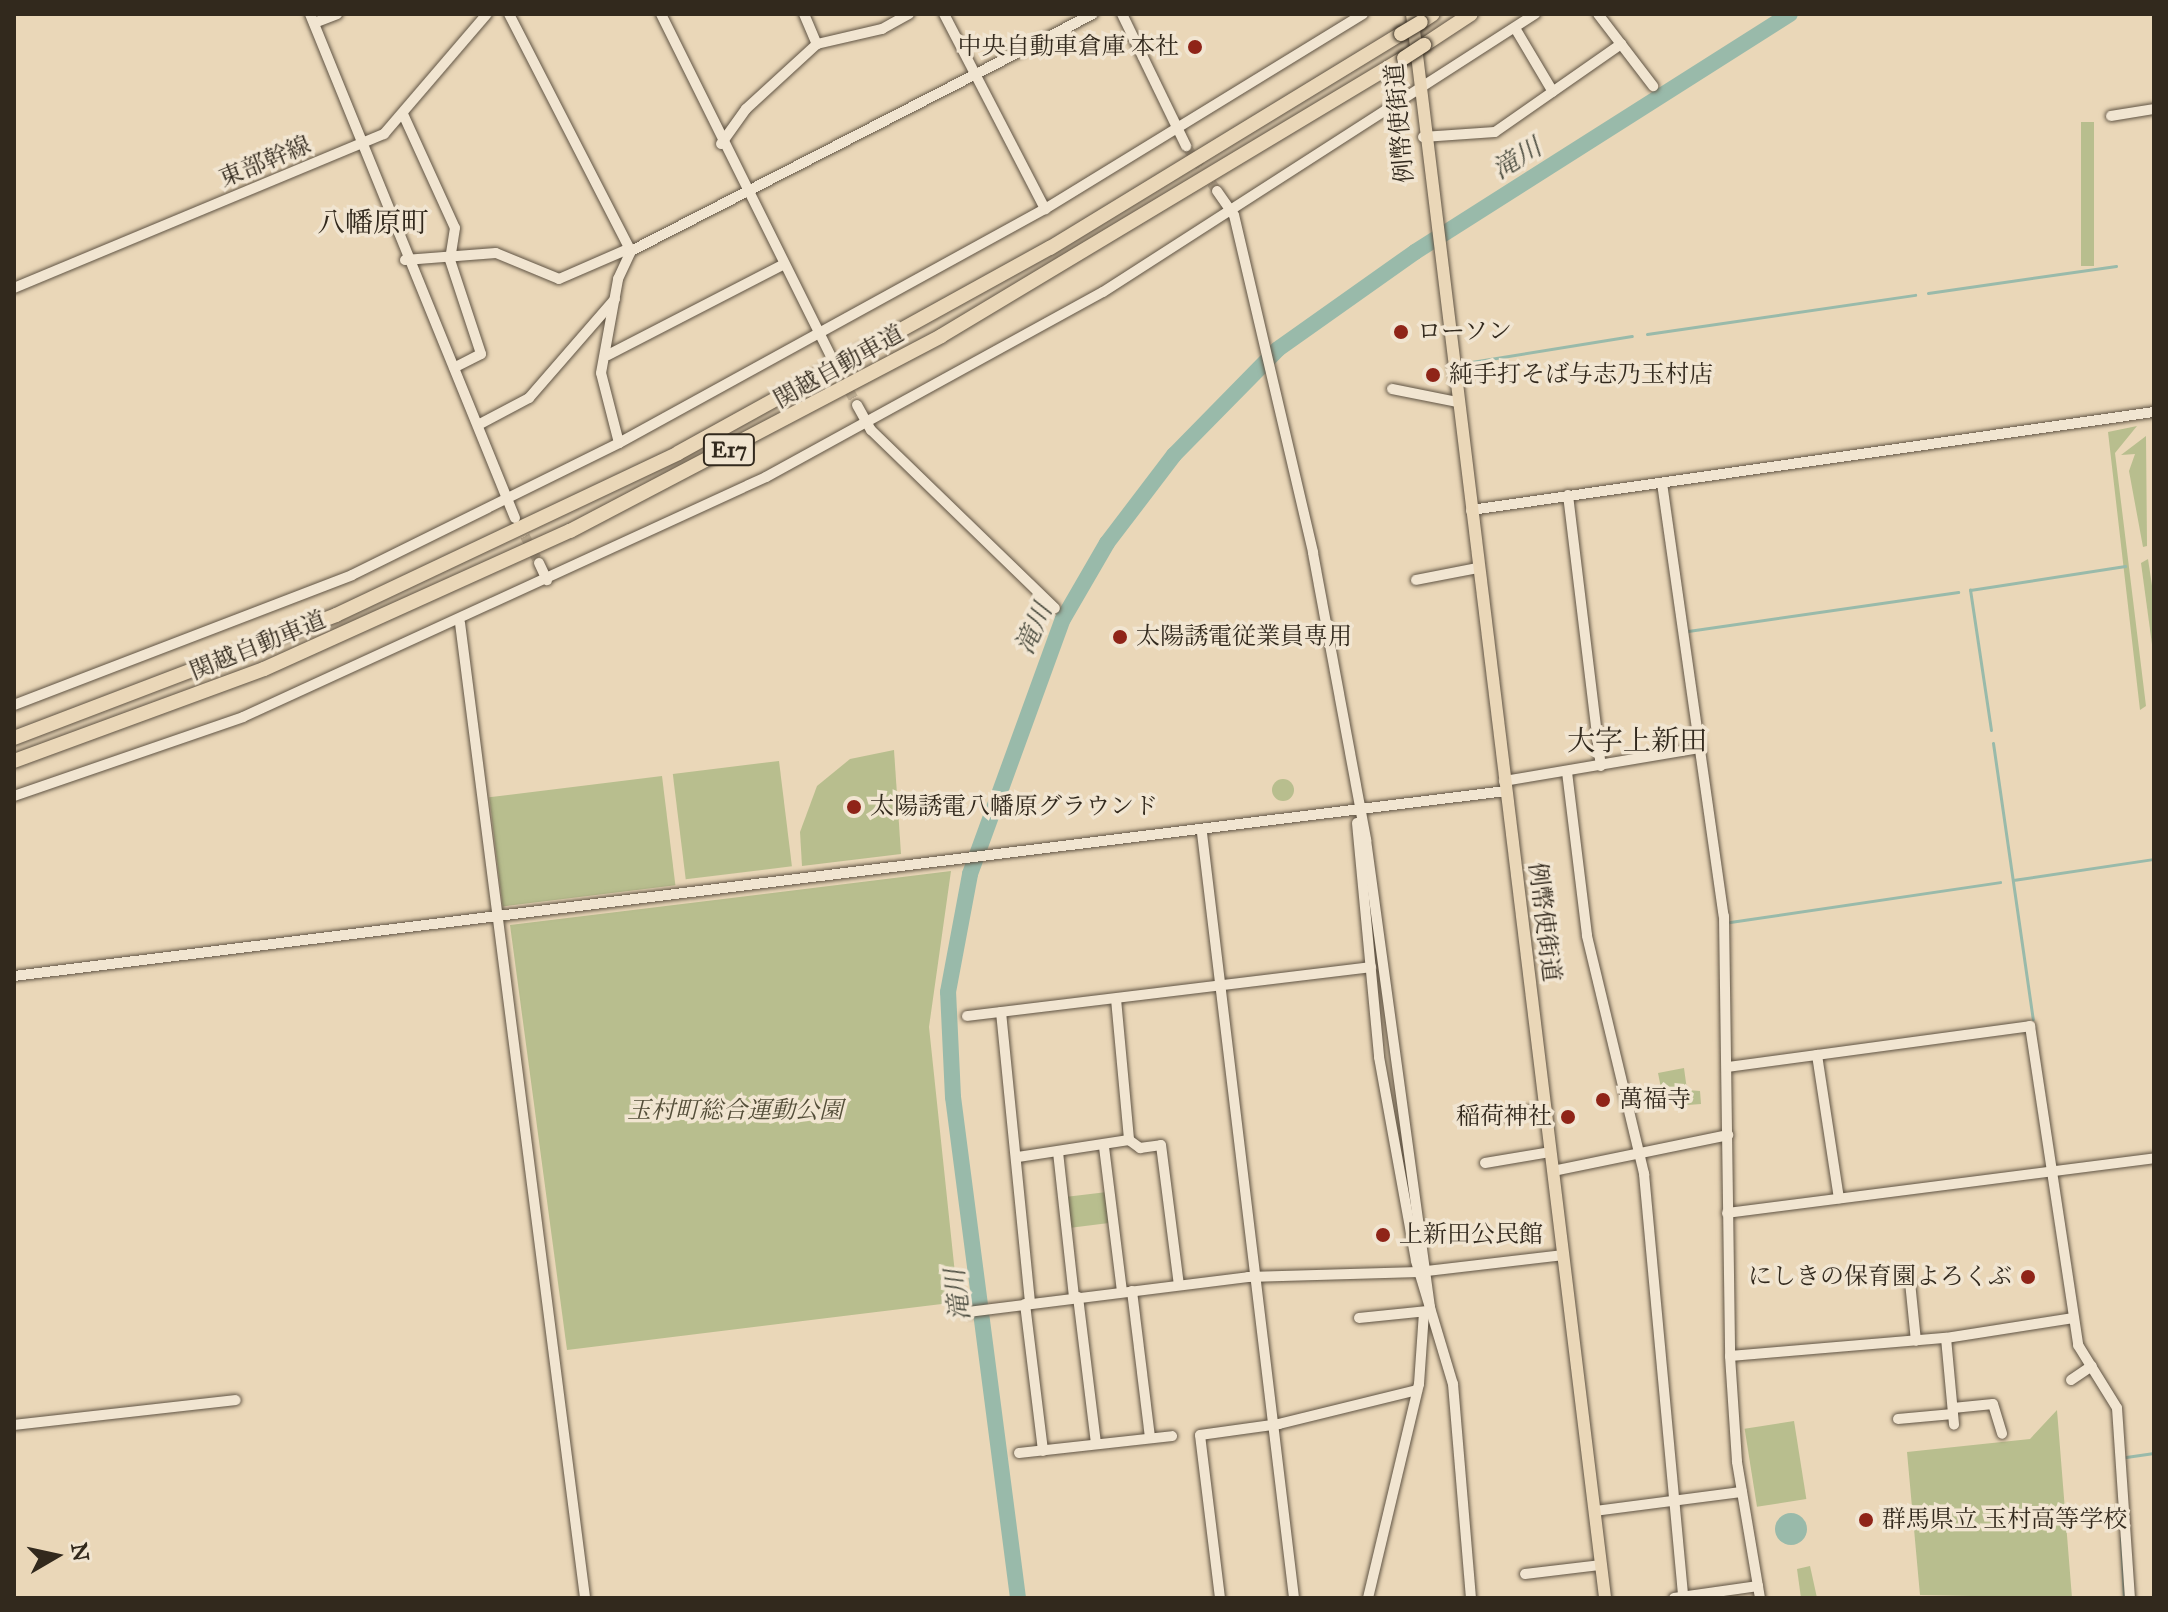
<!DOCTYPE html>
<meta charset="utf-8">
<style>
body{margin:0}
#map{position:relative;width:2168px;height:1612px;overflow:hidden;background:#ead7b8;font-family:"IM FELL Great Primer","Noto Serif JP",serif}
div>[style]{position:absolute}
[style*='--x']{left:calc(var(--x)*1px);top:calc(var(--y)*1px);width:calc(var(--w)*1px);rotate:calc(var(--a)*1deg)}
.green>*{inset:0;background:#b8be8e;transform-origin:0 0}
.round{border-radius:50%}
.water>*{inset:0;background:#99baaa}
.stream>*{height:3px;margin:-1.5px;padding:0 1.5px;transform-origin:1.5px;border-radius:1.5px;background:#99baaa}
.river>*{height:16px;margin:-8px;padding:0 8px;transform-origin:8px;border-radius:8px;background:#99baaa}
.minor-tunnel>*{height:10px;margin-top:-5px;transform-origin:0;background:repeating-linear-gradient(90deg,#c5b499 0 10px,transparent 0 15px)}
.roads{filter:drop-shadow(0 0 2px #605444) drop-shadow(0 0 2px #605444)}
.minor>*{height:10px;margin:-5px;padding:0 5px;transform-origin:5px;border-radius:5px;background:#f1e5d1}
.major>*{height:12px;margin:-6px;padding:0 6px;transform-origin:6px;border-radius:6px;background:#ead7b8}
.highway>*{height:14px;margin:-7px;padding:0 7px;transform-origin:7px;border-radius:7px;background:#ead7b8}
.bridges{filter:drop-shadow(0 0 2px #32291d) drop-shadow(0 0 2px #32291d)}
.highway-bridge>*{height:14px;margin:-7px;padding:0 7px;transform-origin:7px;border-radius:7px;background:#ead7b8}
.dots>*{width:22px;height:22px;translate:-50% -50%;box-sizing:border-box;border:4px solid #f1e5d1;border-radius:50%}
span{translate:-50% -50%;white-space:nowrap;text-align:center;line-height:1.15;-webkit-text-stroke:7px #f1e5d1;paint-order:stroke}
.shield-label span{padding:2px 6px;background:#f1e5d1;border:2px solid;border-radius:6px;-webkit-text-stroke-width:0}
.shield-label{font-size:22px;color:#32291d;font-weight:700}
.poi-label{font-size:24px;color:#32291d}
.right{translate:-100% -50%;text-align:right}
.left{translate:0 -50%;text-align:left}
.street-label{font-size:24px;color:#32291d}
.park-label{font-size:24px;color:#544e39;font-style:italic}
.water-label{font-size:26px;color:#4c4d40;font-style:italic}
.quarter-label{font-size:28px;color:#32291d}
.frame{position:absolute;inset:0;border:16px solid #32291d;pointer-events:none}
.north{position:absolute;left:16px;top:1516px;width:80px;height:80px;-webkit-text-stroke:6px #f1e5d1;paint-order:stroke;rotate:81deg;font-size:22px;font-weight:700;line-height:32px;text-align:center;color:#32291d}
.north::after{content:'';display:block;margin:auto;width:28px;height:36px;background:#32291d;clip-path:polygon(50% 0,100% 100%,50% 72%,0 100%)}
</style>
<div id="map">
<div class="green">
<i style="left:2081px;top:122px;width:13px;height:144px"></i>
<i style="clip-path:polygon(2137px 426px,2115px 453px,2146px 706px,2140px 710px,2108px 432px)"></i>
<i style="clip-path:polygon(2146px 436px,2147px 546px,2143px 547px,2129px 471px,2135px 454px,2121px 455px)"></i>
<i style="clip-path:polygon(2148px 559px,2154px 599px,2154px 659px,2141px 563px)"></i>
<i style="clip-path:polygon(894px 750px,901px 854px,802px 866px,800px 832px,817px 786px,850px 759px)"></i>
<i style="left:779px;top:761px;width:106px;height:107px;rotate:83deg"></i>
<i style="left:662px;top:776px;width:110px;height:174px;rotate:83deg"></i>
<i class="round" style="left:1272px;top:779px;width:22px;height:22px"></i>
<i style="clip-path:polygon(951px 871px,929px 1027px,958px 1302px,567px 1350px,510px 925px)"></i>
<i style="clip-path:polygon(1684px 1068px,1687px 1090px,1700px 1091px,1701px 1104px,1674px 1106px,1671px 1091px,1662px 1093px,1658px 1073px)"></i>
<i style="left:1107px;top:1192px;width:31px;height:40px;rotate:83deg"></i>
<i style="clip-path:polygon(2057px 1410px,2072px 1598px,1920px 1595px,1907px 1452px,2030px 1439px)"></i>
<i style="left:1794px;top:1421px;width:79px;height:50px;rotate:81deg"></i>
<i style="clip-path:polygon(1810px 1566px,1817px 1598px,1801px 1598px,1797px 1569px)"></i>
</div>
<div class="water">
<i class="round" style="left:1775px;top:1513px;width:32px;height:32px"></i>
</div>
<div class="stream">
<i style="--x:1928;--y:293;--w:190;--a:-8.2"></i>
<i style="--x:1647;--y:334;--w:271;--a:-8.3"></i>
<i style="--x:1459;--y:364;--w:175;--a:-9.2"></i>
<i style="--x:1688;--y:631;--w:273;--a:-8.2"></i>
<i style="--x:1991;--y:730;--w:142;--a:-98.5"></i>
<i style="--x:1970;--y:590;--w:157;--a:-8.8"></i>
<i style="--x:1993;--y:743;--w:279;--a:81.8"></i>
<i style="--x:2013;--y:880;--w:143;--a:-8.5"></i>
<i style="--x:1730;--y:922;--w:273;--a:-8.4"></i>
<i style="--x:2126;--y:1457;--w:28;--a:-8"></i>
<i style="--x:2121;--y:1538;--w:60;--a:87.1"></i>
</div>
<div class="river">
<i style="--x:1018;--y:1598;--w:505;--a:-97.39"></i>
<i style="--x:953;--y:1097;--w:105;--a:-92.7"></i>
<i style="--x:948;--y:992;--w:120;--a:-79.4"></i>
<i style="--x:970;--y:874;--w:271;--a:-70"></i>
<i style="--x:1063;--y:619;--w:88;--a:-59.9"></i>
<i style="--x:1107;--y:543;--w:111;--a:-52.7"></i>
<i style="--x:1174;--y:455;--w:148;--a:-45.5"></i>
<i style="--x:1278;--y:349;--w:168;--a:-35.3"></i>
<i style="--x:1415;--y:252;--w:444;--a:-32.4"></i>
</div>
<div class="minor-tunnel">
<i style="--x:1186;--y:146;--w:55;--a:55.4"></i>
<i style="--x:834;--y:363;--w:48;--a:61.3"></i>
<i style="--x:518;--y:523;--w:45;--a:62.3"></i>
</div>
<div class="roads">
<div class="minor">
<i style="--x:310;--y:14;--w:544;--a:67.87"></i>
<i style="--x:509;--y:14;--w:267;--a:62.8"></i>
<i style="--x:661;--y:14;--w:380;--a:63.6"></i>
<i style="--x:804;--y:14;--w:33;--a:67"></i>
<i style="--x:944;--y:14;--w:220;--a:62.6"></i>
<i style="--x:1122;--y:14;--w:147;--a:64.1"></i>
<i style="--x:1598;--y:14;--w:91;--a:52.6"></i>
<i style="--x:314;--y:23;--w:25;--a:-21"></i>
<i style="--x:1515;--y:28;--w:74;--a:59.3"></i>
<i style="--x:403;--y:114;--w:125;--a:65.5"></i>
<i style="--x:455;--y:228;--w:32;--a:99"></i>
<i style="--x:450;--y:260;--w:99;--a:71.7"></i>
<i style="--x:481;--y:354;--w:30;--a:153"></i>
<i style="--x:2111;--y:116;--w:44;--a:-9.2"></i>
<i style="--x:1423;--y:137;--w:72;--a:-4"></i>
<i style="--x:1495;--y:132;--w:154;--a:-34.9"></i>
<i style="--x:721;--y:144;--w:43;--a:-54.5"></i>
<i style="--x:746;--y:109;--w:96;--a:-42.5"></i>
<i style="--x:817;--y:44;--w:67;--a:-13"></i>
<i style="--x:882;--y:29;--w:31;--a:-29"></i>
<i style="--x:1217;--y:191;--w:29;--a:55"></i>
<i style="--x:1234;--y:215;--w:347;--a:76.8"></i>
<i style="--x:1313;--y:553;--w:292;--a:79.5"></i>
<i style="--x:1366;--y:840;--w:474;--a:82.2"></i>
<i style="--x:405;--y:260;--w:91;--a:-4.4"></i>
<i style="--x:496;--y:253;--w:68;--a:22.4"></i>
<i style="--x:559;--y:279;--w:75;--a:-23.5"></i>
<i style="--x:14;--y:288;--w:401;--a:-22.6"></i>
<i style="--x:384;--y:134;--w:158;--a:-49.4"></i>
<i style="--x:608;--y:355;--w:198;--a:-27.3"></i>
<i style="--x:1392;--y:389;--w:66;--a:11.3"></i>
<i style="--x:857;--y:405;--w:29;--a:61"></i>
<i style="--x:871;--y:430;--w:256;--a:44.1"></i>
<i style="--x:478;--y:425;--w:58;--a:-27.9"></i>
<i style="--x:529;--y:398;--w:131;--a:-49"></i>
<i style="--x:619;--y:443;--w:72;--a:-104.4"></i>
<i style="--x:601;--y:373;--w:96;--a:-79.7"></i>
<i style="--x:618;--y:279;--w:31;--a:-65"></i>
<i style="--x:631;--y:251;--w:519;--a:-27.16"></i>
<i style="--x:1662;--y:483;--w:437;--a:81.9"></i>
<i style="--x:1724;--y:916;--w:440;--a:89.2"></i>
<i style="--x:1730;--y:1356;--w:106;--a:86.2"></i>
<i style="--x:1737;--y:1462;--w:138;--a:80.4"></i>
<i style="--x:1568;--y:495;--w:273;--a:83.1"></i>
<i style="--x:1471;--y:510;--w:690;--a:-8.17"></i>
<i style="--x:539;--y:563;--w:19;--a:65"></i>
<i style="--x:1416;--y:580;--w:63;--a:-11"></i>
<i style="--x:460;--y:623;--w:983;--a:82.69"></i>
<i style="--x:14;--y:705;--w:362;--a:-21"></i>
<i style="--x:352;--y:575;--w:298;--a:-26.3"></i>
<i style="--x:619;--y:443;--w:486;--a:-28.8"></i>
<i style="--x:1045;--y:209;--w:373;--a:-31.5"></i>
<i style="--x:1567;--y:772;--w:165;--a:83"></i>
<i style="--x:1587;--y:936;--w:245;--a:76.5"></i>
<i style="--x:1644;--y:1174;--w:421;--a:84.7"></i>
<i style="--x:1504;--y:781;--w:199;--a:-9.6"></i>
<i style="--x:14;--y:796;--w:242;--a:-19"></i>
<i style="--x:243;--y:717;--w:575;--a:-24.65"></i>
<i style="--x:766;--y:477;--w:384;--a:-28.8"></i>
<i style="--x:1103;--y:292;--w:514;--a:-32.76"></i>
<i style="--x:1357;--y:823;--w:235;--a:84.6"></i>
<i style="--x:1379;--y:1057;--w:207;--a:79.7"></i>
<i style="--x:1416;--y:1261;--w:128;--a:73.3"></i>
<i style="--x:1453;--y:1384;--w:215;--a:85.2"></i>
<i style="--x:1202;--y:833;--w:771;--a:83.14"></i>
<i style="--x:14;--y:976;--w:1503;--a:-7.07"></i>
<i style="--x:1116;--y:999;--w:142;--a:84.7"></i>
<i style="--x:1001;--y:1012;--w:292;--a:84.3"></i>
<i style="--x:967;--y:1016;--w:407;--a:-6.9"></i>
<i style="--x:1817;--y:1055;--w:145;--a:81.3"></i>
<i style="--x:1728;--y:1067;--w:305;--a:-7.7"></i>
<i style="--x:2030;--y:1026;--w:323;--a:81.4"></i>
<i style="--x:2078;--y:1345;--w:74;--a:58.2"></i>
<i style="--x:2117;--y:1408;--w:190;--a:86.1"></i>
<i style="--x:1496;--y:1117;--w:51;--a:-10.2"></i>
<i style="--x:1129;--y:1140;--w:14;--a:36"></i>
<i style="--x:1140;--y:1148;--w:21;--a:-8"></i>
<i style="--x:1161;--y:1145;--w:141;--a:82.7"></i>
<i style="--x:1104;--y:1147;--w:146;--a:82.9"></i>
<i style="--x:1058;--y:1152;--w:147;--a:83.7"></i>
<i style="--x:1018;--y:1157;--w:112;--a:-8.7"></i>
<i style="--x:1485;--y:1163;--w:67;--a:-9.5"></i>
<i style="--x:1553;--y:1171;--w:179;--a:-11.6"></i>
<i style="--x:1727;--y:1213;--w:431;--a:-7.3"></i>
<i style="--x:1910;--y:1282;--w:59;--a:84.2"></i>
<i style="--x:1132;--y:1291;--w:148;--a:83"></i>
<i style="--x:1078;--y:1297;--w:148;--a:83"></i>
<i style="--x:1025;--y:1304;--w:148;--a:83"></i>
<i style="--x:968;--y:1312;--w:282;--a:-7.1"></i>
<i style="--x:1248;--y:1277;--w:171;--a:-1.7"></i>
<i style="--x:1419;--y:1272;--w:145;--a:-6.7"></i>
<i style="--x:1359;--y:1318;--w:69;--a:-5.8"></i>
<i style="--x:1946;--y:1338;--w:87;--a:84.7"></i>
<i style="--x:1730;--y:1356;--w:217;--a:-4.8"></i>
<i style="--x:1946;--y:1338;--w:129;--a:-8.9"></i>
<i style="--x:2071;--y:1380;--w:25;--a:-34"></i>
<i style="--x:1953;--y:1408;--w:40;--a:-5.7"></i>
<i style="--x:1993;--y:1404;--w:31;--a:73"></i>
<i style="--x:1898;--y:1419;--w:55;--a:-5.2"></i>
<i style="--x:14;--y:1425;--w:223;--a:-6.4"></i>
<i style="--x:1019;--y:1453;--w:154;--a:-6.3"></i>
<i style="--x:1595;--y:1511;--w:148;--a:-7.4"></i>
<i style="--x:1525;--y:1574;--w:77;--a:-6.8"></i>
<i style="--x:1220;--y:1598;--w:164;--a:-97"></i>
<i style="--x:1200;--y:1435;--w:80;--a:-7.9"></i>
<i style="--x:1279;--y:1424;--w:142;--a:-13.8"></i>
<i style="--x:1368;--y:1598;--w:220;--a:-76.6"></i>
<i style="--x:1419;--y:1384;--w:72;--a:-86"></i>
<i style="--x:1674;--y:1598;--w:85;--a:-8.1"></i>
</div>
<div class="major">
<i style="--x:1412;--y:14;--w:1596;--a:83.05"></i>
</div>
<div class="highway">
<i style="--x:1421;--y:22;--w:14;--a:-34"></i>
<i style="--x:1424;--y:45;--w:56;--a:-33.4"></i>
<i style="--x:14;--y:738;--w:345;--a:-20.9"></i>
<i style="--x:336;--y:615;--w:378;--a:-25.3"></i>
<i style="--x:678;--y:453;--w:425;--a:-28.9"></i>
<i style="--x:1050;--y:248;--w:411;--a:-31.4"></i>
<i style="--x:14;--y:761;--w:266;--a:-20.2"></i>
<i style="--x:264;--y:669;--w:336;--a:-24.3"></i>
<i style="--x:570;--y:531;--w:419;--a:-27.7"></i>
<i style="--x:941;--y:336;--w:540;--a:-30.98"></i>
</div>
</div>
<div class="bridges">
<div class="highway-bridge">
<i style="--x:1401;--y:34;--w:23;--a:-31"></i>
<i style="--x:1404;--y:58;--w:24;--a:-33"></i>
</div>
</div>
<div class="dots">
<i style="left:1195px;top:47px;background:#8f2418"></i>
<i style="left:1401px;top:332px;background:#8f2418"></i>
<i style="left:1433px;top:375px;background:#8f2418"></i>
<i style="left:1120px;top:637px;background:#8f2418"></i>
<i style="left:854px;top:807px;background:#8f2418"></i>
<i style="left:1603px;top:1100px;background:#8f2418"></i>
<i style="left:1568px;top:1117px;background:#8f2418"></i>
<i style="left:1383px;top:1235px;background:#8f2418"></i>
<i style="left:2028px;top:1277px;background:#8f2418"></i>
<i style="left:1866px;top:1520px;background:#8f2418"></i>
</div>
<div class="shield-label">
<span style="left:729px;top:450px">E17</span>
</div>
<div class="poi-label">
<span class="right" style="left:1179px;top:47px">中央自動車倉庫 本社</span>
<span class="left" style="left:1417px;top:332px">ローソン</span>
<span class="left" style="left:1449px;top:375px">純手打そば与志乃玉村店</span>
<span class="left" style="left:1136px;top:637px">太陽誘電従業員専用</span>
<span class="left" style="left:870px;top:807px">太陽誘電八幡原グラウンド</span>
<span class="left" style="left:1619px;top:1100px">萬福寺</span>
<span class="right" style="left:1552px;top:1117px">稲荷神社</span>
<span class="left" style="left:1399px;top:1235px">上新田公民館</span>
<span class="right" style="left:2012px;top:1277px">にしきの保育園よろくぶ</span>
<span class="left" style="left:1882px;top:1520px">群馬県立 玉村高等学校</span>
</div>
<div class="street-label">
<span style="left:1400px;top:123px;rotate:-95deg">例幣使街道</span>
<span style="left:265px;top:162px;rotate:-22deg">東部幹線</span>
<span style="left:839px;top:367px;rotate:-29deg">関越自動車道</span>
<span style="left:258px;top:646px;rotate:-22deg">関越自動車道</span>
<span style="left:1544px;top:922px;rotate:83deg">例幣使街道</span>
</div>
<div class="park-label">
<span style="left:735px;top:1111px">玉村町総合運動公園</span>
</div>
<div class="water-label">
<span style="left:1517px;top:159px;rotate:-32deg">滝川</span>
<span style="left:1034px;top:629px;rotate:-66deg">滝川</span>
<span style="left:958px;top:1295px;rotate:-97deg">滝川</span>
</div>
<div class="quarter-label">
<span style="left:373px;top:223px">八幡原町</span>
<span style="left:1637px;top:741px">大字上新田</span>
</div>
<div class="frame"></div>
<div class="north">N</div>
</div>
